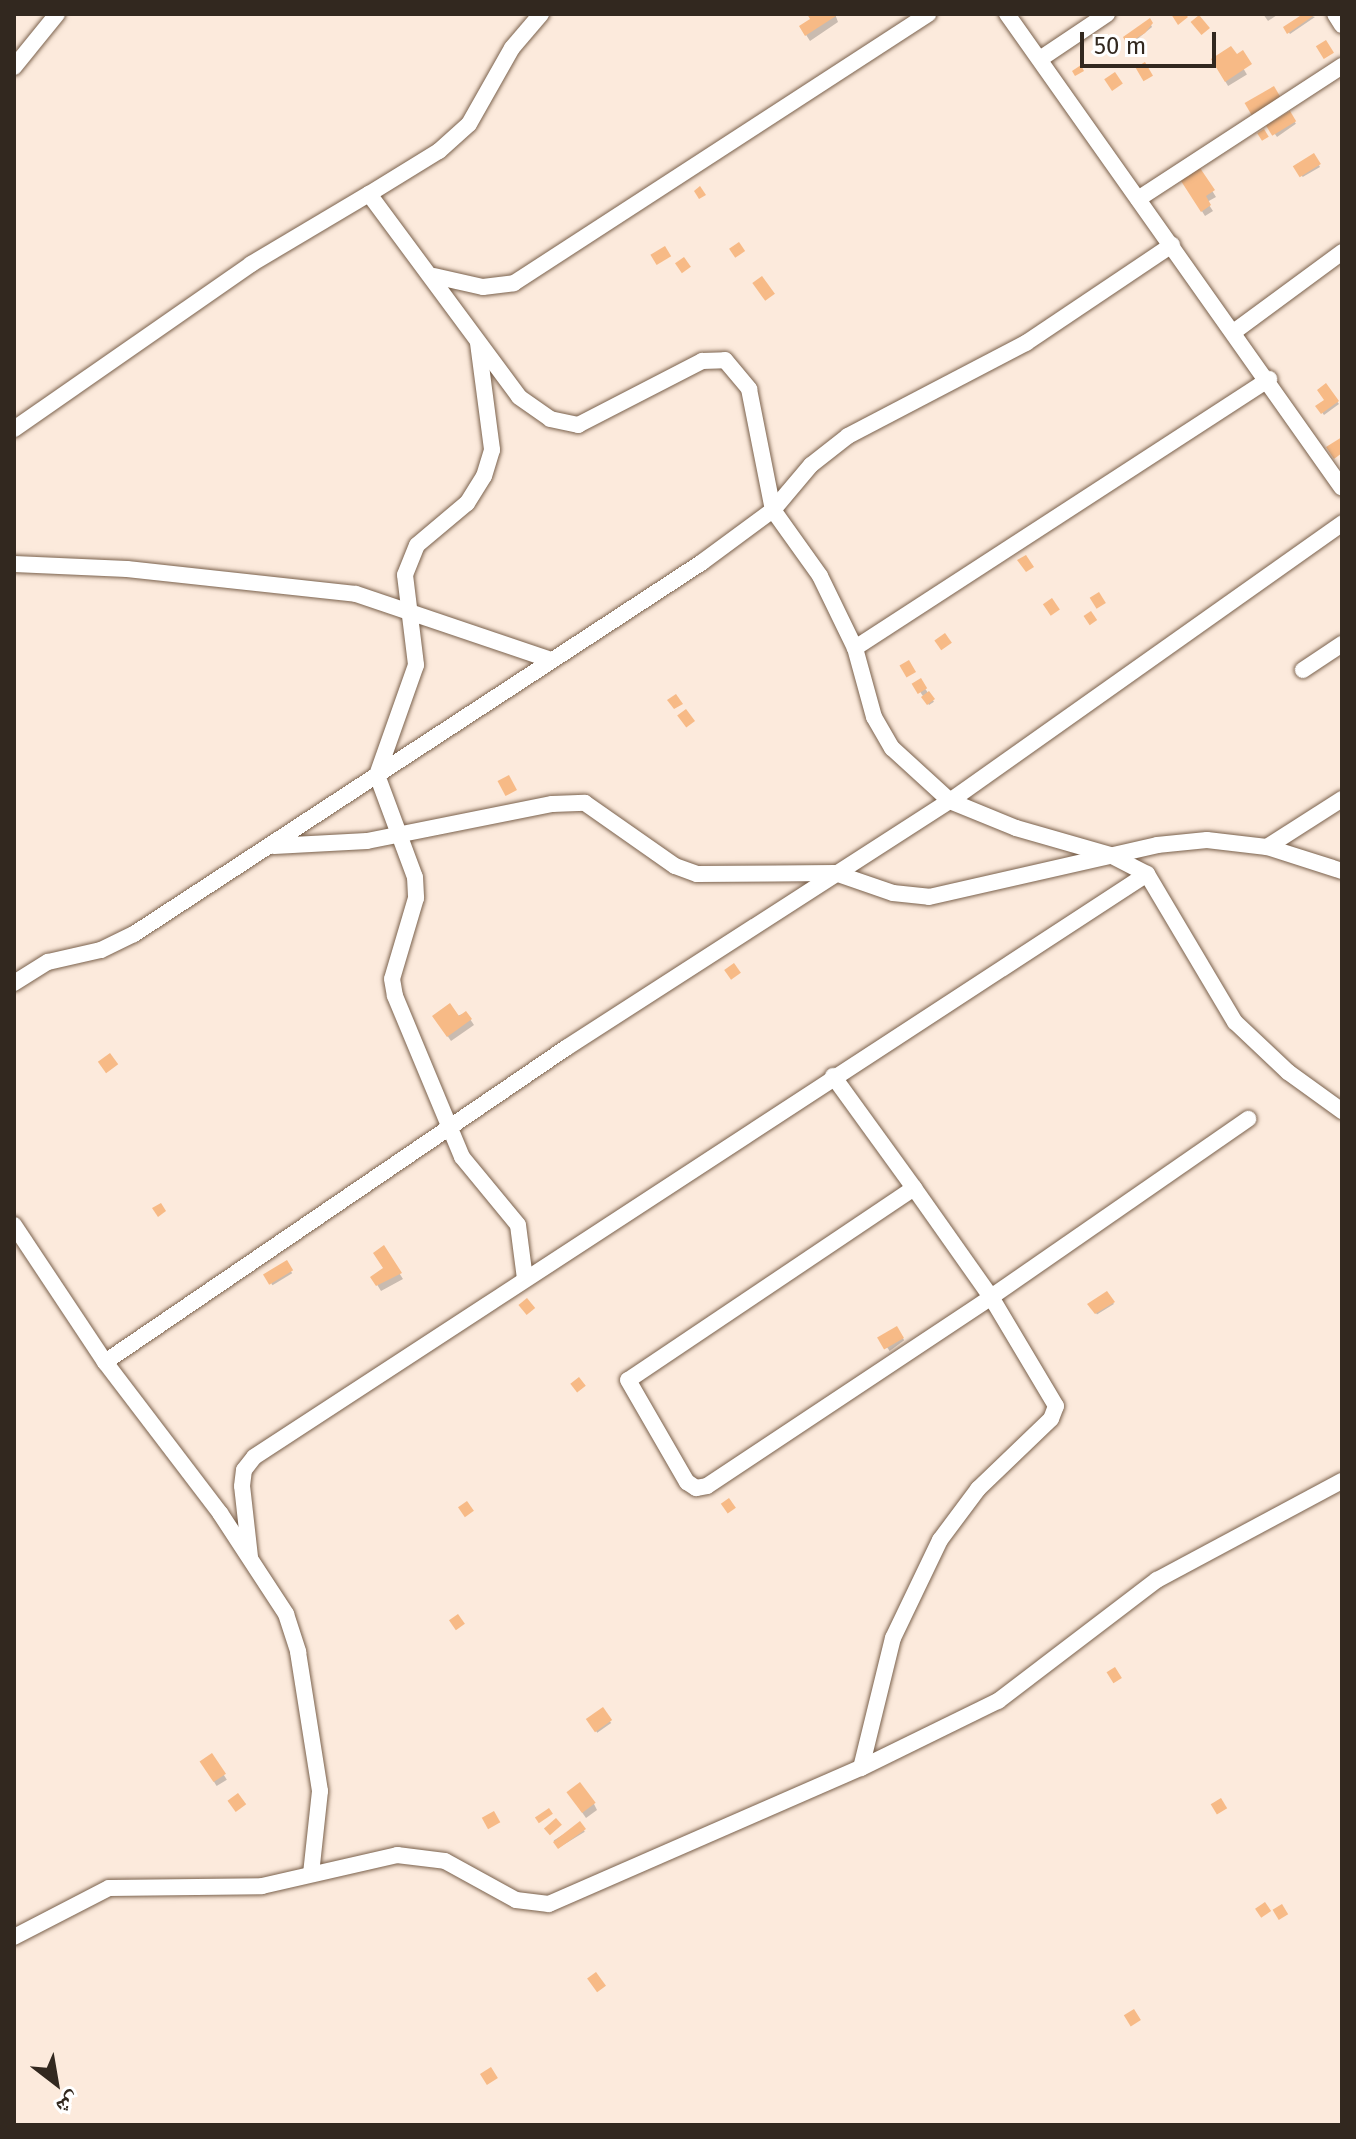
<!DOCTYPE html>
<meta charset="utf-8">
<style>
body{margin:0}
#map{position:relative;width:1356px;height:2139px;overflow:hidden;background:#fceadc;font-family:"Fira Sans","Noto Naskh Arabic",sans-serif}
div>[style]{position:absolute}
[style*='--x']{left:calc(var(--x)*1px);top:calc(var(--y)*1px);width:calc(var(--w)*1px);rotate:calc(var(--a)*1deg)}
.shadow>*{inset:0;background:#0003;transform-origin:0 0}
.building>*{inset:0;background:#f7ba86;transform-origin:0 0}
.roads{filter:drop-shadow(0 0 2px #7a614c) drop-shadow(0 0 2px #7a614c)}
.street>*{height:16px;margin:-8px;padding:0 8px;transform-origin:8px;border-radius:8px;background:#fff}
span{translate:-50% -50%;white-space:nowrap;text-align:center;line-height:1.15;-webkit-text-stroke:8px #fff;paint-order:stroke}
.frame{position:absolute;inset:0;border:16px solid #32281f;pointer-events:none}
.north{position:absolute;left:16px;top:2043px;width:80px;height:80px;-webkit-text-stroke:6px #fff;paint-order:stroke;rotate:149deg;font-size:22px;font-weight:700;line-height:32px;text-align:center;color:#32281f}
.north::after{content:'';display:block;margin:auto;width:28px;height:36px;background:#32281f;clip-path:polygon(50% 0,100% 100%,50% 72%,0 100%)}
.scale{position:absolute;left:1080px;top:32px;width:136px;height:36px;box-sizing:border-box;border:4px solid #32281f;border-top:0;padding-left:10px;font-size:24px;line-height:28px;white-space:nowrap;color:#32281f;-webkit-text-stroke:6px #fff;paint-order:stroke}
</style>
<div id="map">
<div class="shadow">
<i style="clip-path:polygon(809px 14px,835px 14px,838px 22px,810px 41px,801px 27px,812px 19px)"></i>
<i style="clip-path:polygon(1263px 14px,1276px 14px,1277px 15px,1268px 21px)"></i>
<i style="clip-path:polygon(1306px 14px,1315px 17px,1290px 34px,1286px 28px)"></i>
<i style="clip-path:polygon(1149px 21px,1152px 27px,1130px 45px,1125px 37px)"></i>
<i style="left:1231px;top:48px;width:31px;height:22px;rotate:59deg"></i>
<i style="left:1289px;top:114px;width:12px;height:23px;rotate:55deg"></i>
<i style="left:1313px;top:155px;width:14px;height:20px;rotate:60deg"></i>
<i style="clip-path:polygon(1200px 171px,1216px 197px,1207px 202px,1213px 211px,1205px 216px,1183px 181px)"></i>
<i style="clip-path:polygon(1326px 386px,1339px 404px,1324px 415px,1318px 407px,1327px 400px)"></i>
<i style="left:920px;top:681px;width:25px;height:6px;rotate:56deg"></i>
<i style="clip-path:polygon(466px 1013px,474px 1025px,451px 1041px,438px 1022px)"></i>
<i style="clip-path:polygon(383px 1248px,403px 1279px,381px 1291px,373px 1278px,385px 1269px)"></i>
<i style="left:286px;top:1263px;width:12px;height:23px;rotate:59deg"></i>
<i style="left:1107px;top:1293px;width:13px;height:20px;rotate:58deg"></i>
<i style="left:896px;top:1329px;width:14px;height:18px;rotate:54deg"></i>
<i style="left:602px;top:1710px;width:16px;height:17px;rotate:55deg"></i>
<i style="left:212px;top:1756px;width:28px;height:12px;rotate:58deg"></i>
<i style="clip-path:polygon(572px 1798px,594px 1804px,597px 1810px,586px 1818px)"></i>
<i style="left:580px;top:1824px;width:9px;height:31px;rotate:58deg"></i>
</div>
<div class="building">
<i style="clip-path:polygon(807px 14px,835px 14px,836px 16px,805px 36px,799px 26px,810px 19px)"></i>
<i style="clip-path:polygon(1171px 14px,1185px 14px,1188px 17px,1178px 25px)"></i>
<i style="clip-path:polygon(1303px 14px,1316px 14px,1287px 34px,1283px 27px)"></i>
<i style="left:1199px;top:15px;width:17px;height:11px;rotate:50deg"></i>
<i style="clip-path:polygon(1150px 18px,1153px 23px,1145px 33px,1127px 44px,1123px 37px)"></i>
<i style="left:1326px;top:40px;width:15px;height:12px;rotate:58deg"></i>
<i style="clip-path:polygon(1231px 46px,1237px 54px,1243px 50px,1252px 64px,1225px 82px,1211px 59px)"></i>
<i style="left:1145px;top:62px;width:16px;height:11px;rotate:60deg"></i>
<i style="clip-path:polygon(1081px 65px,1084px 71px,1075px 76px,1072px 71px)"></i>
<i style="left:1115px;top:72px;width:14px;height:13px;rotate:56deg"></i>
<i style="left:1274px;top:86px;width:14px;height:34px;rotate:60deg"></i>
<i style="left:1290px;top:111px;width:12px;height:28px;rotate:59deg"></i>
<i style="left:1264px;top:129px;width:9px;height:8px;rotate:58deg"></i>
<i style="left:1314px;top:153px;width:13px;height:25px;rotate:58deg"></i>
<i style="clip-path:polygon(1200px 168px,1215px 190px,1206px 196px,1211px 205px,1201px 212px,1181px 181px)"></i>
<i style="clip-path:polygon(700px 186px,706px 195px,699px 199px,694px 191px)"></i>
<i style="left:739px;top:242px;width:11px;height:12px;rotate:56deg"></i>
<i style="left:665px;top:246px;width:12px;height:17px;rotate:59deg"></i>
<i style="left:684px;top:257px;width:12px;height:11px;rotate:55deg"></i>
<i style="left:762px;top:276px;width:22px;height:12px;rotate:54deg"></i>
<i style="clip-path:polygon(1326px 383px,1339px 401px,1321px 414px,1315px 406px,1324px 400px,1317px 390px)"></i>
<i style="clip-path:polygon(1342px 437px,1342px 453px,1334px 459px,1326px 447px)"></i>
<i style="clip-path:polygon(1026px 555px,1034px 567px,1026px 572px,1017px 560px)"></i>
<i style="left:1099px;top:592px;width:13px;height:11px;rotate:58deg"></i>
<i style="left:1052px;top:598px;width:14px;height:11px;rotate:56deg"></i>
<i style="left:1091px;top:611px;width:11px;height:9px;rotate:56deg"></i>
<i style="left:945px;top:633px;width:12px;height:13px;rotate:55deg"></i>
<i style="left:909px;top:660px;width:14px;height:11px;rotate:60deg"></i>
<i style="left:921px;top:678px;width:12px;height:11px;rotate:59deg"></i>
<i style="left:929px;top:691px;width:10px;height:10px;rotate:53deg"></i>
<i style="clip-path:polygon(676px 694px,683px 704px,674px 709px,667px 700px)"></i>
<i style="left:686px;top:709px;width:15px;height:11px;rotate:53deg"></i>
<i style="left:509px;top:775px;width:17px;height:13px;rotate:62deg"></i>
<i style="left:734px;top:963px;width:12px;height:12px;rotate:55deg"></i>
<i style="clip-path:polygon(450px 1003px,459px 1016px,466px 1011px,472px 1019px,447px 1037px,432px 1016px)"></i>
<i style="left:110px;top:1053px;width:14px;height:15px;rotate:54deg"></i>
<i style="clip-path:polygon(161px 1203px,166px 1211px,158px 1217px,152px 1208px)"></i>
<i style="clip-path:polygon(384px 1245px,402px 1273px,376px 1286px,370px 1277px,383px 1268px,373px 1253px)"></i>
<i style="left:287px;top:1260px;width:12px;height:28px;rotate:59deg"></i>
<i style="clip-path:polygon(1107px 1291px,1115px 1302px,1095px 1314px,1087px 1304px)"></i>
<i style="left:527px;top:1298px;width:13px;height:11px;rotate:51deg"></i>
<i style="left:897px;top:1326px;width:14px;height:23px;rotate:60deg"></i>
<i style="left:579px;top:1377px;width:11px;height:11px;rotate:52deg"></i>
<i style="left:729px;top:1498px;width:12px;height:10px;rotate:55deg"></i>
<i style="left:467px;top:1501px;width:12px;height:11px;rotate:55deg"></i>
<i style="left:458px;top:1614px;width:12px;height:11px;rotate:55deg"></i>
<i style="left:1115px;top:1667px;width:13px;height:10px;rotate:58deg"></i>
<i style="left:603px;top:1707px;width:16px;height:21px;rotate:55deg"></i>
<i style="left:212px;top:1753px;width:25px;height:15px;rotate:56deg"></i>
<i style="left:580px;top:1782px;width:26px;height:17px;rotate:53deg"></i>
<i style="left:238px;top:1793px;width:14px;height:13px;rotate:54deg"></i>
<i style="left:1221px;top:1798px;width:12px;height:12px;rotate:59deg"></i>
<i style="left:549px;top:1808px;width:7px;height:17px;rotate:56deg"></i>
<i style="left:494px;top:1811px;width:13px;height:14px;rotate:61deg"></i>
<i style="left:556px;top:1818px;width:9px;height:16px;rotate:49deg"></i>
<i style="clip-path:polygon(580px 1821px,586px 1829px,558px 1849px,553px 1842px)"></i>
<i style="left:1265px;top:1902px;width:11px;height:12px;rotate:56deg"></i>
<i style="left:1282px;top:1904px;width:12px;height:11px;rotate:59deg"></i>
<i style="left:596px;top:1972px;width:17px;height:11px;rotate:54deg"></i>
<i style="left:1134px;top:2009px;width:13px;height:12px;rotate:58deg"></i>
<i style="left:491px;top:2067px;width:13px;height:13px;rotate:58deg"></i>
</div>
<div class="roads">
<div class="street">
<i style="--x:1007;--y:14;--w:580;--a:54.75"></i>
<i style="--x:1335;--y:14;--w:13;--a:58"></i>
<i style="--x:1040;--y:59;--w:81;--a:-33.9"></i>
<i style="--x:14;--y:67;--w:68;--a:-50.9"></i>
<i style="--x:369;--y:194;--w:82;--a:-31.6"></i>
<i style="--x:439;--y:151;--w:40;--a:-42"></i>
<i style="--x:469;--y:124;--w:87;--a:-60.5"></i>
<i style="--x:512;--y:48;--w:45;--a:-49.5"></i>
<i style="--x:1138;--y:199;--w:244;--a:-33.1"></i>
<i style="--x:434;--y:276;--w:50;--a:12.7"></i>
<i style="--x:483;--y:287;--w:31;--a:-7"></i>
<i style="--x:514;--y:283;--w:494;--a:-33"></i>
<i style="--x:1235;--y:331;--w:133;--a:-36.4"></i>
<i style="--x:478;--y:343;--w:108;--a:82.5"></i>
<i style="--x:492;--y:450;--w:27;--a:107"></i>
<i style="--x:484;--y:476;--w:32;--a:122"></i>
<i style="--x:467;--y:503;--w:65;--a:140"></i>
<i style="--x:417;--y:545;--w:32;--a:112"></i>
<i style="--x:405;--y:575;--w:91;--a:83"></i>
<i style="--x:416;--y:665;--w:117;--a:109.5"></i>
<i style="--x:377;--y:775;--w:109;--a:69.6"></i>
<i style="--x:415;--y:877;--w:21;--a:87"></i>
<i style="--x:416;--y:898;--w:84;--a:106.5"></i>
<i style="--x:392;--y:979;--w:17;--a:80"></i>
<i style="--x:395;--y:996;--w:174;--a:67.4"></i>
<i style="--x:462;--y:1157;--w:88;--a:50.5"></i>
<i style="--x:518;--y:1225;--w:54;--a:82.6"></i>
<i style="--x:14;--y:429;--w:289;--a:-34.8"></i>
<i style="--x:251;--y:264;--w:137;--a:-30.7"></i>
<i style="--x:369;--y:194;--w:252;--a:53.5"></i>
<i style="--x:519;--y:397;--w:38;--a:35"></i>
<i style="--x:550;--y:419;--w:29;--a:12"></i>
<i style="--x:578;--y:425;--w:140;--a:-27.3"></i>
<i style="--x:702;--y:361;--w:23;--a:-2"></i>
<i style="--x:725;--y:360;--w:38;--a:50"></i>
<i style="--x:749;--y:389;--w:123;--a:78.8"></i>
<i style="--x:773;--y:510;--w:81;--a:54.5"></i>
<i style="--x:820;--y:576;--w:80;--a:64.1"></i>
<i style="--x:855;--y:648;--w:72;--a:74.6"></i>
<i style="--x:874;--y:717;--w:36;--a:60"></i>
<i style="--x:892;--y:748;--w:79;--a:42.4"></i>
<i style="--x:950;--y:801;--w:71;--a:22.2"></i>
<i style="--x:1016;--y:828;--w:98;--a:16"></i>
<i style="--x:1110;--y:855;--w:42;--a:27.2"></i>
<i style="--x:1147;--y:874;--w:172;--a:59.3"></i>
<i style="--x:1235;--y:1022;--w:73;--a:43.3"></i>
<i style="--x:1288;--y:1072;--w:67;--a:35.8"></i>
<i style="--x:14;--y:564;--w:113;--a:2.5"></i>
<i style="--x:127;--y:569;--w:230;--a:6.2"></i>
<i style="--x:356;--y:594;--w:203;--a:18.7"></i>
<i style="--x:855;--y:648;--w:494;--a:-33"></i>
<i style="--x:1303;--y:670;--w:47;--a:-33.7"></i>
<i style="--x:274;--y:846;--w:93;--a:-3.1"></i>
<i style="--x:367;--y:841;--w:189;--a:-11.3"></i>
<i style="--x:552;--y:804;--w:33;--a:-2"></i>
<i style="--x:585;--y:803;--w:110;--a:35"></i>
<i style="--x:675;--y:866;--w:23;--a:20"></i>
<i style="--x:697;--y:874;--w:138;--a:-0.4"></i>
<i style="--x:835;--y:873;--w:61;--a:19"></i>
<i style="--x:893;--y:893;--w:36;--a:6"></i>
<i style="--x:929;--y:897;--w:234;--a:-12.8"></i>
<i style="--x:1157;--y:845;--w:50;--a:-5.7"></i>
<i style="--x:1207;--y:840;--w:60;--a:6.7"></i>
<i style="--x:1267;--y:847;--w:79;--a:17.7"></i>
<i style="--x:1267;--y:847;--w:89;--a:-32.6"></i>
<i style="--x:14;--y:983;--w:40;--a:-32"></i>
<i style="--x:48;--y:962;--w:54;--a:-12.8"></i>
<i style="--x:101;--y:950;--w:37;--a:-26"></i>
<i style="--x:134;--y:934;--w:678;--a:-33.2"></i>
<i style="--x:701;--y:563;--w:89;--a:-36.4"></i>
<i style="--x:773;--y:510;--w:59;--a:-49.8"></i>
<i style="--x:811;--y:465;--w:47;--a:-38.1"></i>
<i style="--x:848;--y:436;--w:201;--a:-27.6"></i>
<i style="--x:1026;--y:343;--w:176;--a:-33.9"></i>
<i style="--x:833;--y:1076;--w:138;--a:54.1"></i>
<i style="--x:914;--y:1188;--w:344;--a:146.1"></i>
<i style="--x:628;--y:1380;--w:118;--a:60"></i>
<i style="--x:687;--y:1482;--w:11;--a:34"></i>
<i style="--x:696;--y:1488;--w:11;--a:-10"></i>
<i style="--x:707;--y:1486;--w:341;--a:-33.6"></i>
<i style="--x:991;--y:1297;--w:313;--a:-34.7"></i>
<i style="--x:14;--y:1225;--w:164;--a:56.4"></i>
<i style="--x:105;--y:1362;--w:190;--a:52.7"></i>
<i style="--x:220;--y:1513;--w:121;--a:56.8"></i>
<i style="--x:286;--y:1614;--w:40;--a:72"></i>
<i style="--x:298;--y:1652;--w:141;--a:81"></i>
<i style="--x:320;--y:1791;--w:83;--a:96.2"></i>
<i style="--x:105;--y:1362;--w:558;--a:-34.26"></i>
<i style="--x:566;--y:1048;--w:457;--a:-32.8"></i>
<i style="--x:950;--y:801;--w:481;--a:-35.3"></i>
<i style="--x:250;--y:1557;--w:71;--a:-96.4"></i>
<i style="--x:242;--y:1486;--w:16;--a:-83"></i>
<i style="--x:244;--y:1470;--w:16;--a:-52"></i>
<i style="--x:254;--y:1457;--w:1066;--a:-33.14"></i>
<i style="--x:861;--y:1768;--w:153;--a:-26.1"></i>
<i style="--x:998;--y:1701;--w:200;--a:-37.3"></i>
<i style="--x:1157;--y:1580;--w:210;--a:-28.2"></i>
<i style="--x:14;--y:1937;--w:107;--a:-27.3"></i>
<i style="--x:109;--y:1888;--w:153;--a:-0.7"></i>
<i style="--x:262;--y:1886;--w:139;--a:-12.9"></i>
<i style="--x:397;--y:1855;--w:48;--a:7.1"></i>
<i style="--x:445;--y:1861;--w:81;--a:28.8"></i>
<i style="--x:516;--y:1900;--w:33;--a:7"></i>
<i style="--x:549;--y:1904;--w:340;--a:-23.6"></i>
<i style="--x:861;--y:1768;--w:134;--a:-76.2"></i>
<i style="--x:893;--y:1638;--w:109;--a:-64.4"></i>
<i style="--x:940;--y:1540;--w:64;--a:-53.3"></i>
<i style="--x:978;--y:1489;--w:101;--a:-43.8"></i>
<i style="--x:1051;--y:1419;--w:14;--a:-69"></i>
<i style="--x:1056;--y:1406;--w:127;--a:-120.8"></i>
<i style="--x:991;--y:1297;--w:133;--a:-125.2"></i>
</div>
</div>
<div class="frame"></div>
<div class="north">ش</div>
<div class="scale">50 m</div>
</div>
